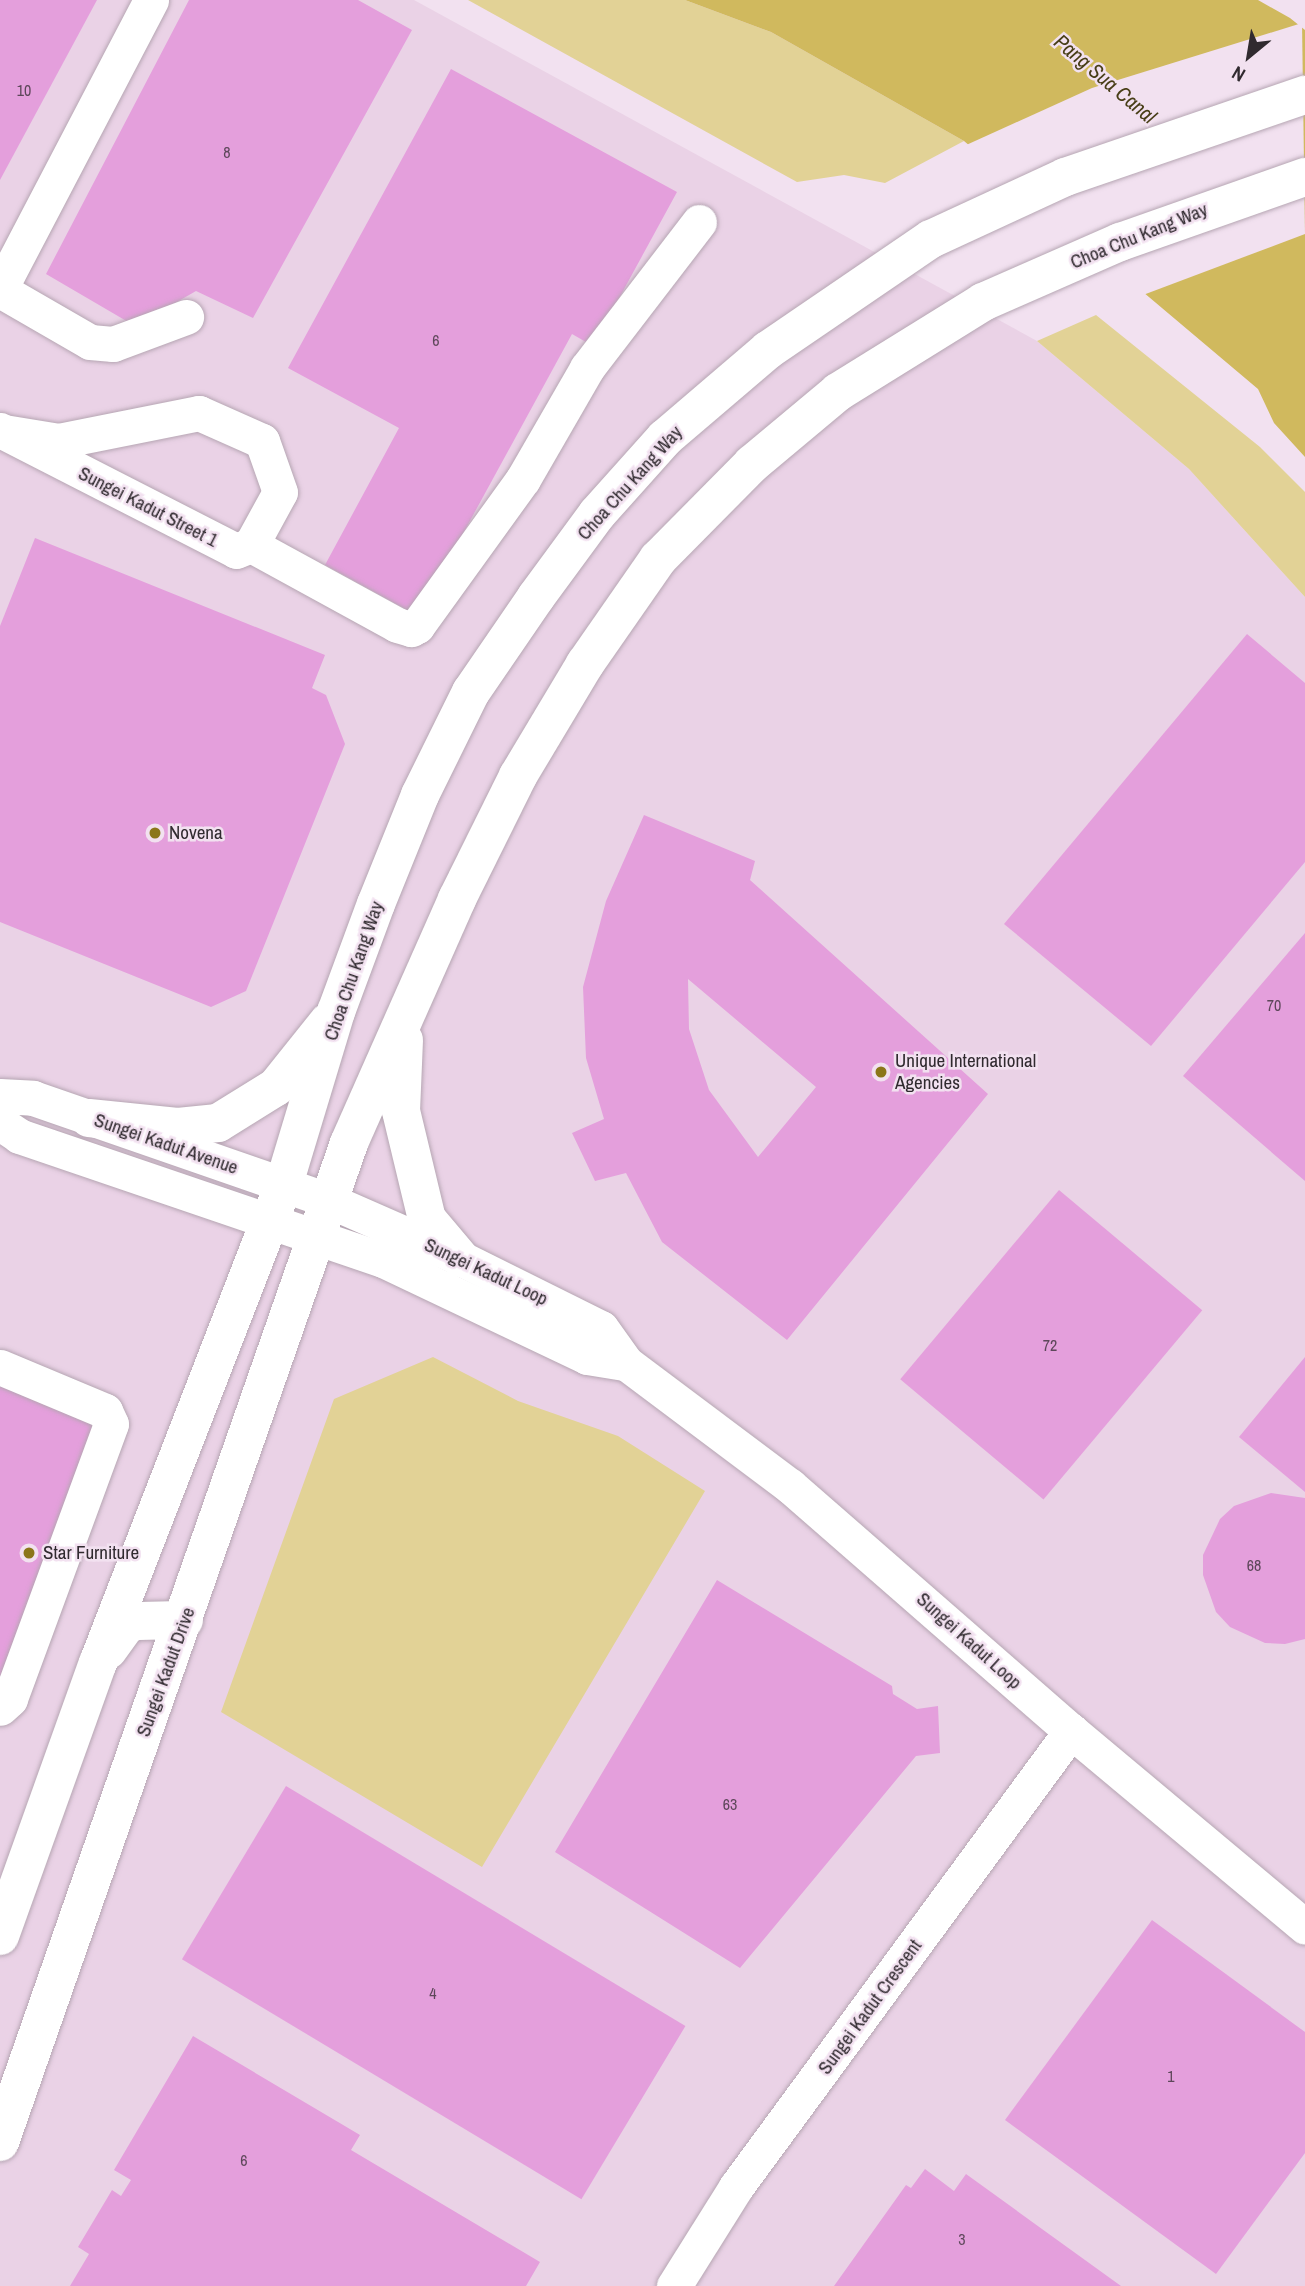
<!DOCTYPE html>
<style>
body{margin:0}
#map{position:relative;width:1305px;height:2286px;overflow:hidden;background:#f2e1f0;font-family:"Archivo Narrow",sans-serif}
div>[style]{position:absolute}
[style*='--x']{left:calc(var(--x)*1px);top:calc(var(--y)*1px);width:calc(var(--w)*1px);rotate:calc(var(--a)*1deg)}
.built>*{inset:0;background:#ead2e6}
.green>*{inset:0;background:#e2d296}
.water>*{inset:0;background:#d0b95e}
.pier>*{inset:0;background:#f2e1f0}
.building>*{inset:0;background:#e49fdc;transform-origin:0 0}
.roads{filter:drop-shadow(0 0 2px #b6a6b3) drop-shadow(0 0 2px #b6a6b3)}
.minor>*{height:35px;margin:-17.5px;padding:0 17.5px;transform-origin:17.5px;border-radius:17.5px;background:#fff}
.major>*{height:38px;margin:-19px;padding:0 19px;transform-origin:19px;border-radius:19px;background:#fff}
.dots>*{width:19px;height:19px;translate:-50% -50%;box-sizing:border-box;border:4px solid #f2e1f0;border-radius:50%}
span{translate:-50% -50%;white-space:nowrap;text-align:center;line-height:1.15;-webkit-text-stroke:5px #f2e1f0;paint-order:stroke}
.number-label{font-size:16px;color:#5d475a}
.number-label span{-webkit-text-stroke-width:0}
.street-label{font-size:19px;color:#302a2f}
.poi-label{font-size:19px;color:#302a2f}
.left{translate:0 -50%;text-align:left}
.water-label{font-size:21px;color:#483e17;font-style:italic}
.north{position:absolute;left:1214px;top:21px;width:70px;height:70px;-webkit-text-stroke:5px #f2e1f0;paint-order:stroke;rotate:210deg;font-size:19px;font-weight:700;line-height:28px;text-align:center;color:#302a2f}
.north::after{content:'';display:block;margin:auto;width:24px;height:32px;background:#302a2f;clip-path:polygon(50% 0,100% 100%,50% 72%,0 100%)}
</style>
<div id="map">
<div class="built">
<i style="clip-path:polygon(0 0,414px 0,1037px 341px,1189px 469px,1305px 597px,1305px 2286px,0 2286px)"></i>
</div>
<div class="green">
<i style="clip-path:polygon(468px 0,685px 0,771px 32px,964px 141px,885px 183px,844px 175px,797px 182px)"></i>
<i style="clip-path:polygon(1096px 315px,1260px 447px,1305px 492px,1305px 597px,1189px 469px,1037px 341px)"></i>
<i style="clip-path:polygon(433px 1357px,518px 1401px,618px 1436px,705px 1491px,482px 1867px,221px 1712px,334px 1399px)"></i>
</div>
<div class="water">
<i style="clip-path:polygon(685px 0,1258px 0,1290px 18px,1305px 30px,1305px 457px,1274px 423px,1258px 389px,964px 141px,771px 32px)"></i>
</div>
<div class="pier">
<i style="clip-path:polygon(1302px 23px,1305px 234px,1143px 295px,964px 146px,1092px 88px)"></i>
</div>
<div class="building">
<i style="clip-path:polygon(0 0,97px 0,0 180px)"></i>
<i style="clip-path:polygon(189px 0,358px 0,412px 30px,253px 318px,196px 291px,135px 326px,46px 274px)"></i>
<i style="clip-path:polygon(451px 69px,677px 192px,593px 346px,572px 334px,418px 616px,325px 565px,399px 428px,288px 368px)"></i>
<i style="clip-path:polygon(35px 538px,325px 655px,312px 688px,326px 695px,345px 744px,246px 991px,211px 1007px,0 922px,0 626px)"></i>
<i style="clip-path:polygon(1247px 634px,1305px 683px,1305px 862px,1151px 1046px,1004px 924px)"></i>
<i style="clip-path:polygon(evenodd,644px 815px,755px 861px,750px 880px,988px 1094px,787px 1340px,662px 1242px,626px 1173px,595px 1181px,572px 1133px,604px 1119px,586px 1058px,583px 987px,606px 901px,644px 815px,688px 979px,816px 1087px,758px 1157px,709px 1090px,689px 1029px,688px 979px)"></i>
<i style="clip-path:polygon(1305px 933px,1305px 1181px,1183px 1076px)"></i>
<i style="left:1059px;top:1190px;width:187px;height:247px;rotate:40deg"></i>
<i style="clip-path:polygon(1305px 1357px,1305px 1492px,1239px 1437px)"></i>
<i style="clip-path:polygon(0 1380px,107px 1419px,0 1687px)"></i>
<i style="clip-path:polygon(1271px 1493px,1305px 1498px,1305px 1639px,1285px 1644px,1265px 1643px,1230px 1627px,1216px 1612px,1203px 1575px,1203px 1555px,1220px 1519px,1234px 1506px)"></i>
<i style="clip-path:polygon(717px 1580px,892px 1686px,893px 1694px,917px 1709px,938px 1706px,940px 1753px,916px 1756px,740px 1968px,555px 1852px)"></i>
<i style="left:286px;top:1786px;width:466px;height:202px;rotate:31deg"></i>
<i style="clip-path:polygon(1152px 1920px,1305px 2032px,1305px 2153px,1216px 2274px,1005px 2120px)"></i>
<i style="clip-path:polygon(193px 2036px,360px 2135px,351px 2150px,540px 2262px,526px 2286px,70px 2286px,89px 2254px,78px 2247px,112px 2190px,121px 2196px,131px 2180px,114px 2170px)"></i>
<i style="clip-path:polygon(925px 2169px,954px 2191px,966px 2174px,1121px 2286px,834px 2286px,906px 2185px,911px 2188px)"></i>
</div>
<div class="roads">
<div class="minor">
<i style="--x:0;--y:289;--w:326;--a:-62.4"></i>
<i style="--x:0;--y:290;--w:104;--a:30"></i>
<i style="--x:90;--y:342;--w:23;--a:5"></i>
<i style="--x:113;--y:344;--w:78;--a:-20.3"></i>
<i style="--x:0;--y:430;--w:265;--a:27.1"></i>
<i style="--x:236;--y:551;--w:16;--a:-22"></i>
<i style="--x:251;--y:545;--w:60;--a:-61.3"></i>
<i style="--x:280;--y:492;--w:54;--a:-109.4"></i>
<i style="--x:262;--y:441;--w:69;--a:-156"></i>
<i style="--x:199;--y:413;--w:143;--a:168.7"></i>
<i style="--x:59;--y:441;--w:56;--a:-170.7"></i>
<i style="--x:251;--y:545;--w:166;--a:28.7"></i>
<i style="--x:397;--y:625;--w:15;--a:16"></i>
<i style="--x:411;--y:629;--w:7;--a:-27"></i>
<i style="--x:417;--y:626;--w:181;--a:-54.2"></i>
<i style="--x:523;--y:479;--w:128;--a:-60"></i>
<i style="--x:587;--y:368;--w:184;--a:-52.5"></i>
<i style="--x:0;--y:1096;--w:33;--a:3"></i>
<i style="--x:33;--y:1098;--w:314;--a:19.1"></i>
<i style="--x:330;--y:1201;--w:142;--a:23.7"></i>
<i style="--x:460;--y:1258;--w:157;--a:26.4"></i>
<i style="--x:601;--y:1328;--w:43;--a:54.5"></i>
<i style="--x:626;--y:1363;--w:205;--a:36.9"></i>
<i style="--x:790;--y:1486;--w:373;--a:41.1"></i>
<i style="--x:1071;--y:1731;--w:305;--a:39.9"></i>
<i style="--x:0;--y:1123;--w:23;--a:34"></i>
<i style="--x:19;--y:1136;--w:385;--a:18.8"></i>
<i style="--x:383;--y:1260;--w:226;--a:25.4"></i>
<i style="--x:587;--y:1357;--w:39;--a:9"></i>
<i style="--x:0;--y:1367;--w:114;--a:22.7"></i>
<i style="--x:105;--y:1411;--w:14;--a:65"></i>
<i style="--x:111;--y:1424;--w:293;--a:110.2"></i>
<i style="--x:10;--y:1699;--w:13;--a:138"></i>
<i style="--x:674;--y:2286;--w:117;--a:-57.9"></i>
<i style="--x:736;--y:2187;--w:566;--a:-53.7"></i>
</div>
<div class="major">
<i style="--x:404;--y:1040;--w:71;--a:92.4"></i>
<i style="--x:401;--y:1111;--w:111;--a:76.5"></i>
<i style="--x:427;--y:1219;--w:51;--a:49.8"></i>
<i style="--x:89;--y:1118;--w:89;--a:5.8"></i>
<i style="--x:178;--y:1127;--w:40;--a:-5.7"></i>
<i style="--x:218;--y:1123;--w:68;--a:-31.8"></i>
<i style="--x:276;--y:1087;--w:83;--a:-51.3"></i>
<i style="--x:108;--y:1650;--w:31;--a:-54"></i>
<i style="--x:126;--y:1625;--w:11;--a:-22"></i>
<i style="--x:136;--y:1621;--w:48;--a:-1.2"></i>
<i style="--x:0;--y:1936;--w:290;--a:-70.3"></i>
<i style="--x:98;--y:1663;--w:514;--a:-68.78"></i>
<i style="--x:284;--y:1184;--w:180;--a:-73.2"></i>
<i style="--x:336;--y:1012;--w:115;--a:-69.7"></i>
<i style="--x:376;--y:904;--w:118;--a:-68"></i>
<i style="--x:420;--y:795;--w:115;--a:-63.7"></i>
<i style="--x:471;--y:692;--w:115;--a:-55.6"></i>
<i style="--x:536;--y:597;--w:103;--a:-53.7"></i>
<i style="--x:597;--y:514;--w:102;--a:-48.2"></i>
<i style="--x:665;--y:438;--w:135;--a:-40.5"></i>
<i style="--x:768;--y:350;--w:197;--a:-34.3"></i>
<i style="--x:931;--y:239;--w:148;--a:-24.8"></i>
<i style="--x:1065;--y:177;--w:254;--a:-18.9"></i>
<i style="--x:0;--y:2142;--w:1058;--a:-70.74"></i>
<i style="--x:349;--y:1143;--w:267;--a:-66.1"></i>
<i style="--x:457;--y:899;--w:137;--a:-63.6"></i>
<i style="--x:518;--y:776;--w:131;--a:-59.1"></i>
<i style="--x:585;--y:664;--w:128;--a:-55.2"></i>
<i style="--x:658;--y:559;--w:134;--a:-45.3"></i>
<i style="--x:752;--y:464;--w:112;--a:-39.9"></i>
<i style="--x:838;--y:392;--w:171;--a:-31.8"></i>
<i style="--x:983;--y:302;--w:150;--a:-23.7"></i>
<i style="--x:1120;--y:242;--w:196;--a:-19.4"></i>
</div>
</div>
<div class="dots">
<i style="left:155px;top:833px;background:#8b7619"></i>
<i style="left:881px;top:1072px;background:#8b7619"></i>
<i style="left:29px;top:1553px;background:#8b7619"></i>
</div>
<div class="number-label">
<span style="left:24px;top:90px">10</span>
<span style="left:227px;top:152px">8</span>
<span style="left:436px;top:340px">6</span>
<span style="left:1274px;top:1005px">70</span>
<span style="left:1050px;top:1345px">72</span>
<span style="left:1254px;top:1565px">68</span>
<span style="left:730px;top:1804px">63</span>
<span style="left:433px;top:1993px">4</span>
<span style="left:1171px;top:2076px">1</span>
<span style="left:244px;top:2160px">6</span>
<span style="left:962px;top:2239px">3</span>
</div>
<div class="street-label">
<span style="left:1139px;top:236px;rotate:-22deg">Choa Chu Kang Way</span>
<span style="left:630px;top:483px;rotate:-48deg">Choa Chu Kang Way</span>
<span style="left:148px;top:507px;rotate:27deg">Sungei Kadut Street 1</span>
<span style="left:354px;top:971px;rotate:-71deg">Choa Chu Kang Way</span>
<span style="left:166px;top:1144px;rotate:19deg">Sungei Kadut Avenue</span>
<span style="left:486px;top:1272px;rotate:25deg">Sungei Kadut Loop</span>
<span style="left:969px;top:1641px;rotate:42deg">Sungei Kadut Loop</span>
<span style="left:166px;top:1672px;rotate:-70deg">Sungei Kadut Drive</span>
<span style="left:870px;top:2007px;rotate:-54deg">Sungei Kadut Crescent</span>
</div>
<div class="poi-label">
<span class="left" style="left:169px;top:833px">Novena</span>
<span class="left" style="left:895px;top:1072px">Unique International<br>Agencies</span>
<span class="left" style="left:43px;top:1553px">Star Furniture</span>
</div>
<div class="water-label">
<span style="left:1105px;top:79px;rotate:40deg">Pang Sua Canal</span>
</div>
<div class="north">N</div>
</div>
